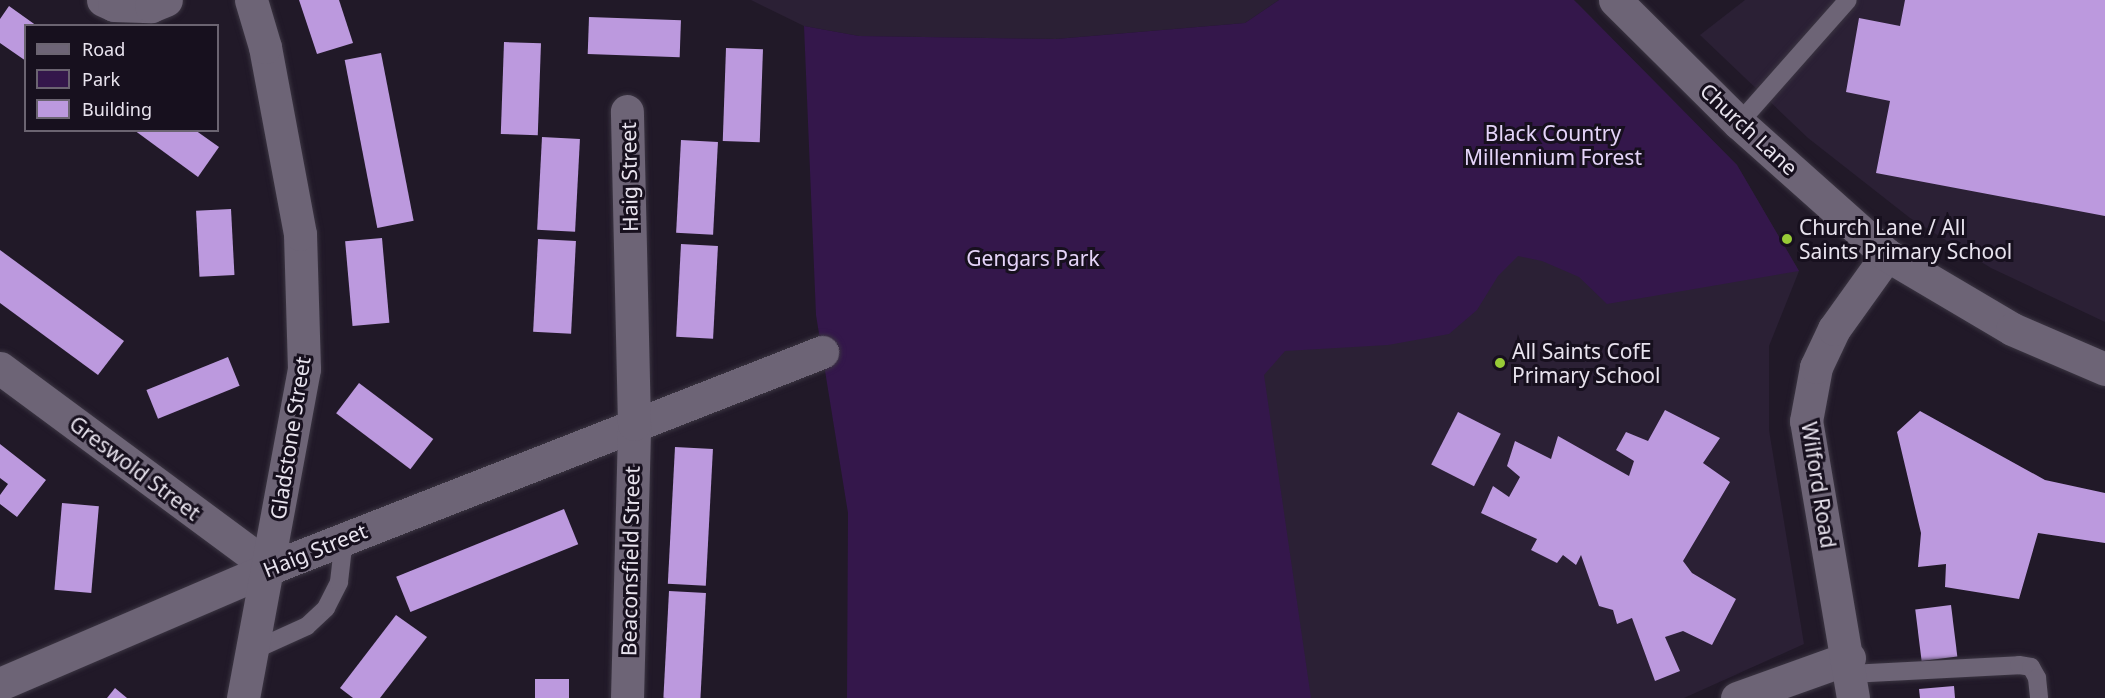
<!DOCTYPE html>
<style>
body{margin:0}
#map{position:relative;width:2105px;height:698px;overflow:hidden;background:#211928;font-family:"Noto Sans",sans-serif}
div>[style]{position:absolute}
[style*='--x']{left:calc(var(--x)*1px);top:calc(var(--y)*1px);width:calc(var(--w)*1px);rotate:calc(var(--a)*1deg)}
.built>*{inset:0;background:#2b2035}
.green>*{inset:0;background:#34174b}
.building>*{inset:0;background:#bc99de;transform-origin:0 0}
.roads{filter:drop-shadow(0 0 2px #3b3542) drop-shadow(0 0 2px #3b3542)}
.lane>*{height:18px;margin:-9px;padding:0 9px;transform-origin:9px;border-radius:9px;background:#6d6476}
.street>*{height:33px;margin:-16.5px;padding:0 16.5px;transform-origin:16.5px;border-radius:16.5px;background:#6d6476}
.secondary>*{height:33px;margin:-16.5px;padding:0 16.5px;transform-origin:16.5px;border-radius:16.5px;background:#6d6476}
.dots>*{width:16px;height:16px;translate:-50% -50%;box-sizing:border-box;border:3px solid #17101e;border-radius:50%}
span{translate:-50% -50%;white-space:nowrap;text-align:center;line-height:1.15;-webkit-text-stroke:6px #17101e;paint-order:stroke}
.street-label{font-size:21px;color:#e8e3ee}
.park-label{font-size:21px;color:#e5d4f9}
.poi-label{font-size:21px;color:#e8e3ee}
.left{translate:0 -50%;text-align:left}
.legend{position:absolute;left:24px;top:24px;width:195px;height:108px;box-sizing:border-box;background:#17101e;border:2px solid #6b6471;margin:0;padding:8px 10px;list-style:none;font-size:18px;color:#e8e3ee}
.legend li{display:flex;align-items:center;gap:12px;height:30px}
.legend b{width:30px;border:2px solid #6b6471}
</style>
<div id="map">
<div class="built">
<i style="clip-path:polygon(751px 0,1279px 0,1245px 23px,1056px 39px,859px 36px,804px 26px)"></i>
<i style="clip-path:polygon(1745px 0,2105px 0,2105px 322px,1991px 268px,1910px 218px,1808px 138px,1700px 35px)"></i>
<i style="clip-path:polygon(1577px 3px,1737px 165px,1799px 271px,1769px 346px,1769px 430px,1804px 644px,1684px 698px,1276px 698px,1227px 381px)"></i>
</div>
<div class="green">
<i style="clip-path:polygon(1279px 0,1574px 0,1737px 165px,1799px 271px,1607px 304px,1579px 277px,1542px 261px,1518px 256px,1498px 276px,1477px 310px,1449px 334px,1388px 345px,1285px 351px,1264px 375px,1311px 698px,847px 698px,848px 513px,816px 315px,804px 26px,859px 36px,1056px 39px,1245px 23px)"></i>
</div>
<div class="building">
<i style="clip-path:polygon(299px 0,339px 0,353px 43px,317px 54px)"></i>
<i style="clip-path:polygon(1905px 0,2105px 0,2105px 216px,1876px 173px,1890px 101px,1846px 92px,1859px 18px,1900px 26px)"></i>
<i style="clip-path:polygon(9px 6px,37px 26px,26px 26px,26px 61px,0 43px,0 19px)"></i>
<i style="left:589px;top:17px;width:92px;height:37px;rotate:2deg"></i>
<i style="left:504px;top:42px;width:37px;height:92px;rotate:2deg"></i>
<i style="left:726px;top:48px;width:37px;height:93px;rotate:2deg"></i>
<i style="left:381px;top:53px;width:171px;height:37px;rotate:79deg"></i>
<i style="clip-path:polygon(134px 130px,195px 130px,219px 147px,198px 177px)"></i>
<i style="left:542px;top:137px;width:38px;height:93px;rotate:3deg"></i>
<i style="left:681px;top:140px;width:37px;height:93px;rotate:3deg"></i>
<i style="left:231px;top:209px;width:66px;height:35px;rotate:87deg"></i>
<i style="left:382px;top:238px;width:85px;height:37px;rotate:85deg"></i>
<i style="left:538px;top:239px;width:38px;height:93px;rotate:3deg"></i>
<i style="left:681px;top:244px;width:37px;height:93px;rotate:3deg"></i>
<i style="clip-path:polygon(0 250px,124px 341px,98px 375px,0 303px)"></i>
<i style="left:228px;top:357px;width:31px;height:88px;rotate:68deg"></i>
<i style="left:359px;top:383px;width:93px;height:38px;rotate:37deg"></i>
<i style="clip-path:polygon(1665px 410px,1720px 438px,1703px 463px,1730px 482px,1683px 561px,1692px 573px,1736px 599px,1712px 645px,1683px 631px,1665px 637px,1680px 671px,1655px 681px,1632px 618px,1617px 624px,1613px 610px,1599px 606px,1581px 555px,1576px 565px,1563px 555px,1557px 563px,1531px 550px,1537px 539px,1481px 513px,1493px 486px,1509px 497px,1520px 477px,1507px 466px,1515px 441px,1551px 459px,1558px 436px,1629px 476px,1634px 461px,1616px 450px,1626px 432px,1648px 441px)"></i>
<i style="clip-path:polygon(1920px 411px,2045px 480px,2105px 493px,2105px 543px,2038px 533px,2019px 599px,1945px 587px,1946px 564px,1918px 567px,1921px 533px,1897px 432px)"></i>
<i style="left:1458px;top:412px;width:48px;height:59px;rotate:27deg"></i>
<i style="clip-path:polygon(0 444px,46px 480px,17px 517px,0 504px,0 495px,8px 484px,0 478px)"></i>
<i style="left:675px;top:447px;width:38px;height:137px;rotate:3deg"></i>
<i style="left:62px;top:503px;width:37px;height:87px;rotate:5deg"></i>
<i style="left:564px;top:509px;width:38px;height:181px;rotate:68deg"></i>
<i style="left:669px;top:591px;width:37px;height:107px;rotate:3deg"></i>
<i style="left:1951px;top:605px;width:52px;height:36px;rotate:83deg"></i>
<i style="clip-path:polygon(396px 615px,427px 637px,380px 698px,353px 698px,340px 688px)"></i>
<i style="left:535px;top:679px;width:34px;height:19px"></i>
<i style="clip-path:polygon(1954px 686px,1955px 698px,1920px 698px,1919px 689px)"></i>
<i style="clip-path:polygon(115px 688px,127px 698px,107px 698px)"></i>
</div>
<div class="roads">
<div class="lane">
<i style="--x:1739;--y:123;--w:164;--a:-48.5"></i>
<i style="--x:252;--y:651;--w:60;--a:-24.4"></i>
<i style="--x:307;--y:626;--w:26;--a:-43"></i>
<i style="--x:326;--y:608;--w:29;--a:-63"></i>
<i style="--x:339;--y:582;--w:43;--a:-83.4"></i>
<i style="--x:1850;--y:674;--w:169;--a:-3"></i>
<i style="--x:2019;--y:665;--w:12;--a:9"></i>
<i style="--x:2031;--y:667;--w:13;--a:61"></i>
<i style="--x:2037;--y:678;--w:20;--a:84"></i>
</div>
<div class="street">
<i style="--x:103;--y:0;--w:12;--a:24"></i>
<i style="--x:114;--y:5;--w:37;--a:2"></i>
<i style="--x:151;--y:6;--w:16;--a:-22"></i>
<i style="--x:0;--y:368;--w:336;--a:36.5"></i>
<i style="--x:0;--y:684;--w:294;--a:-23.2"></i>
<i style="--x:270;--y:568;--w:593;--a:-21.37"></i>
<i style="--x:243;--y:698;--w:335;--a:-79.5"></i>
<i style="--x:304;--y:369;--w:135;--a:-91.7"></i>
<i style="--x:300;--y:234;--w:190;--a:-100.6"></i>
<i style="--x:265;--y:47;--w:49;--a:-106.6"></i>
<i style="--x:627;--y:698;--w:274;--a:-88.5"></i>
<i style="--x:634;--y:424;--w:313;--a:-91.3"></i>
<i style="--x:1737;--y:698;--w:119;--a:-19.7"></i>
<i style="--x:1853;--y:698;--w:281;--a:-99.6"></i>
<i style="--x:1806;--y:421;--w:55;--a:-79.5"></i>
<i style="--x:1816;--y:367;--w:42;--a:-64.7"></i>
<i style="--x:1834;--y:329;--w:91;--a:-54.4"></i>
</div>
<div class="secondary">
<i style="--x:1615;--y:0;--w:175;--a:44.8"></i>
<i style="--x:1739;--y:123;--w:198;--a:41.7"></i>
<i style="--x:1887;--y:255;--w:145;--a:30.6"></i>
<i style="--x:2012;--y:329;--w:101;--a:23.3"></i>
</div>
</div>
<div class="dots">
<i style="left:1787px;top:239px;background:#98cb37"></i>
<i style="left:1500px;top:363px;background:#98cb37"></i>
</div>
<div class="street-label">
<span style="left:1749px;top:129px;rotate:43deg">Church Lane</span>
<span style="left:629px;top:177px;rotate:-91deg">Haig Street</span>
<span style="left:290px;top:438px;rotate:-81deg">Gladstone Street</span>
<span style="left:135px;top:468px;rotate:37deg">Greswold Street</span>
<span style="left:1819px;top:485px;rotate:81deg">Wilford Road</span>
<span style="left:315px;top:550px;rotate:-22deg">Haig Street</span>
<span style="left:630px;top:561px;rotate:-89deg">Beaconsfield Street</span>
</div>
<div class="park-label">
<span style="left:1553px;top:145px">Black Country<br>Millennium Forest</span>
<span style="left:1033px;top:258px">Gengars Park</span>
</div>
<div class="poi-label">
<span class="left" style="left:1799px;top:239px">Church Lane / All<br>Saints Primary School</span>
<span class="left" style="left:1512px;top:363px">All Saints CofE<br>Primary School</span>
</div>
<ul class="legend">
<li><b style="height:8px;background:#6d6476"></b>Road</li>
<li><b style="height:16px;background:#34174b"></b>Park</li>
<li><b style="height:16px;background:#bc99de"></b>Building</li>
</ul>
</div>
